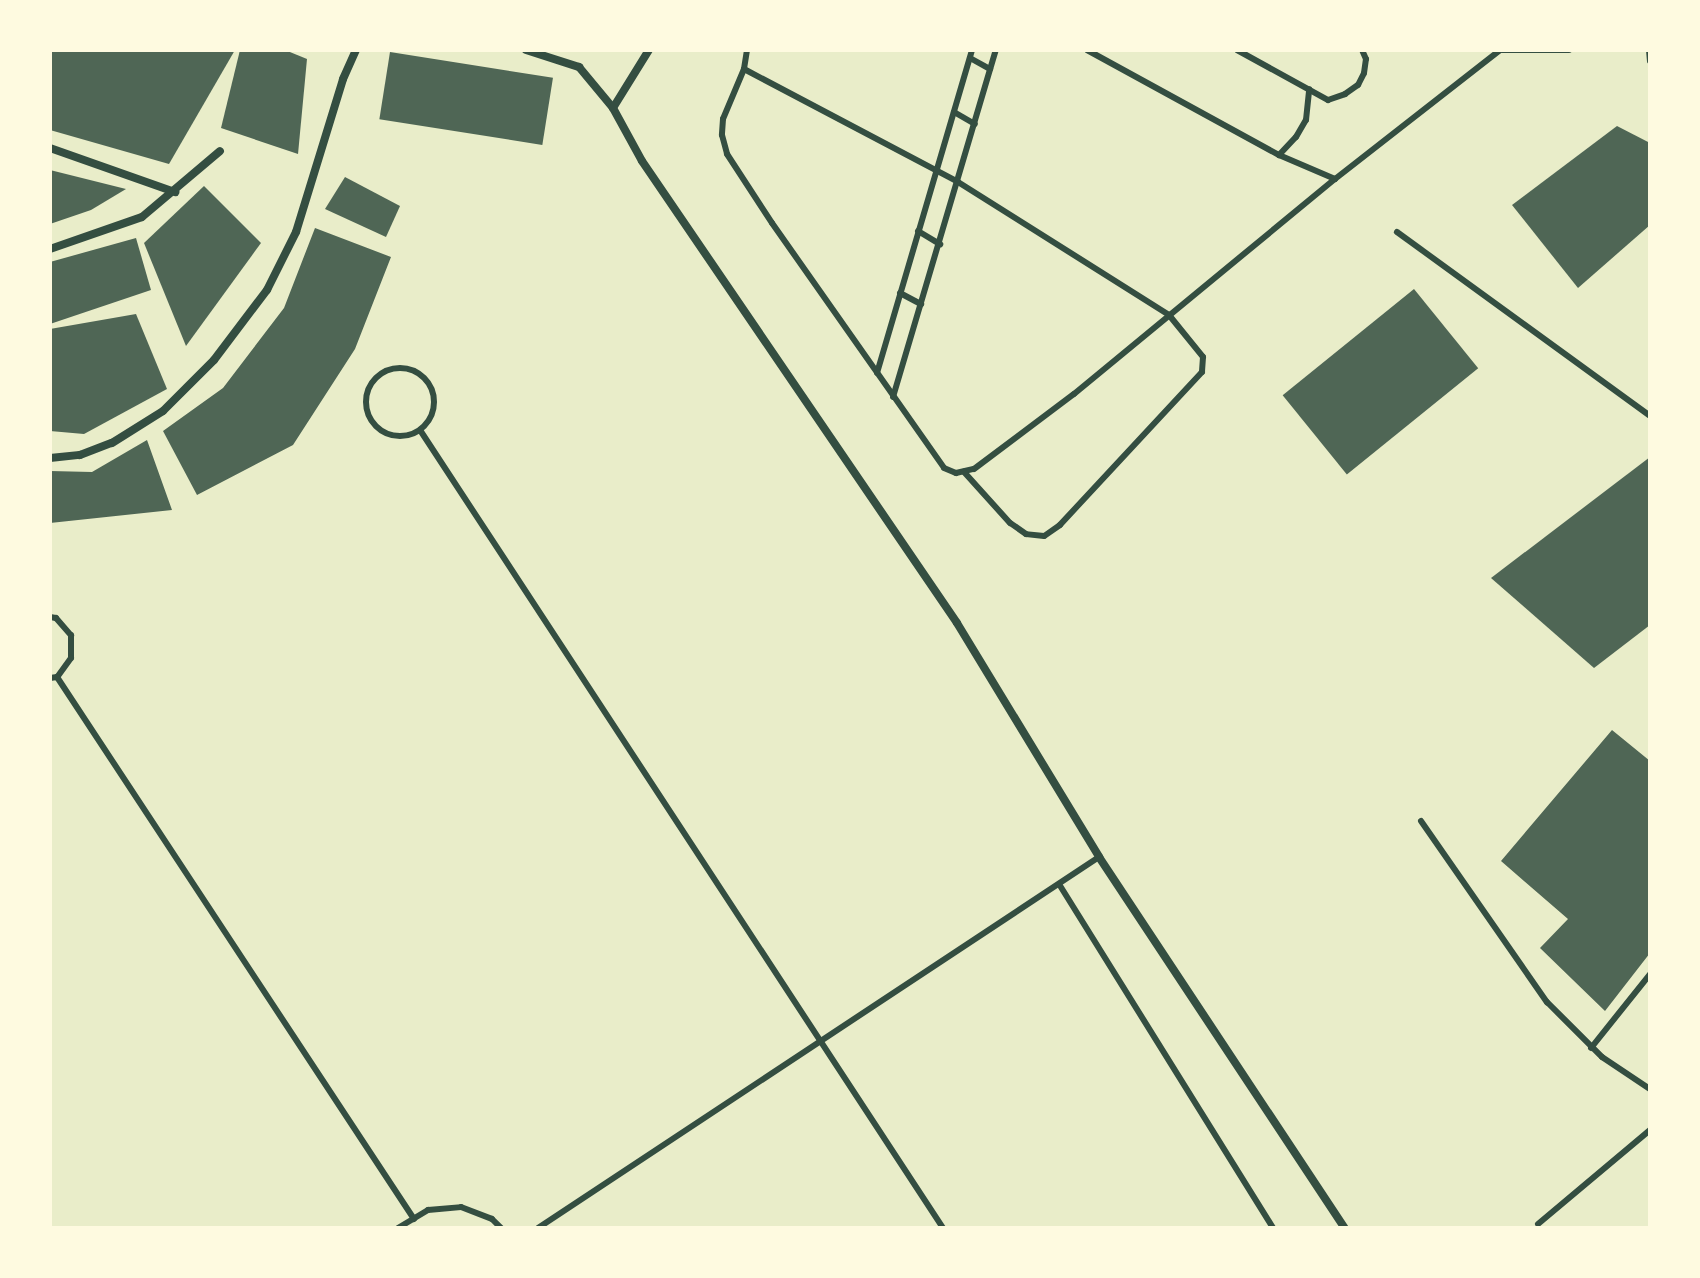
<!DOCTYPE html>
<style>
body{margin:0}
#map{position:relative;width:1700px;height:1278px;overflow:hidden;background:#e9edc9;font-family:Mulish,sans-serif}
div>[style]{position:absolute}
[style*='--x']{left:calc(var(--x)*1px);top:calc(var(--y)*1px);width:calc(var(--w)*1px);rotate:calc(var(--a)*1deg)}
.building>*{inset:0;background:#4f6655;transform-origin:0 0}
.service>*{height:6px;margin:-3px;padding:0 3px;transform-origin:3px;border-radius:3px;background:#344e41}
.service>.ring{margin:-3px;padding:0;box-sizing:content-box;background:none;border:6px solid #344e41;border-radius:50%}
.minor>*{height:8px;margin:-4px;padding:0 4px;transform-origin:4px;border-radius:4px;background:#344e41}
span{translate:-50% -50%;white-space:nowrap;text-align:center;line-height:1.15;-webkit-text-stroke:8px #fefae0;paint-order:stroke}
.frame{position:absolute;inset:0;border:52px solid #fefae0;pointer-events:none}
</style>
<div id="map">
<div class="building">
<i style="clip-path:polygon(50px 50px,235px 50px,169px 164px,50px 130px)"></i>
<i style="clip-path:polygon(240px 50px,285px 50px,307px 59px,298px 154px,221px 128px)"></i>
<i style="left:390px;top:52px;width:165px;height:68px;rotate:9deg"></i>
<i style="clip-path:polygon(1617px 126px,1650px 143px,1650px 225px,1578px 288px,1512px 205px)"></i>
<i style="clip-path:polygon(50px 170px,126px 189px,91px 210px,50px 224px)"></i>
<i style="clip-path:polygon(345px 177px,400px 206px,386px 237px,325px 209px)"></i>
<i style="clip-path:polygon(204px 186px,261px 243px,186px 346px,144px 243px)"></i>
<i style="clip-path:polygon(315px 228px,391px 257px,355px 349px,293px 445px,197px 495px,163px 431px,223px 388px,284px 308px)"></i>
<i style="clip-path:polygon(136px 238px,151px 290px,50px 324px,50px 262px)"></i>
<i style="left:1414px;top:289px;width:102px;height:169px;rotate:51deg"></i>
<i style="clip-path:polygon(136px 314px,167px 389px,84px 434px,50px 431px,50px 329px)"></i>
<i style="clip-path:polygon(147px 440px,172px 510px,50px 523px,50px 471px,92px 472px)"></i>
<i style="clip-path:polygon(1650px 457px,1650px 625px,1594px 668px,1491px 578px)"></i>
<i style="clip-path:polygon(1612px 730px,1650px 761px,1650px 953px,1605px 1011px,1540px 948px,1568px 919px,1501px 861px)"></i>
</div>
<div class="service">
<i style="--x:747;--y:50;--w:19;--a:99"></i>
<i style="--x:744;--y:69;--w:54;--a:112.8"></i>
<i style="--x:723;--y:119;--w:16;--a:94"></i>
<i style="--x:722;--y:135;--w:20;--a:75"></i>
<i style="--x:727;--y:154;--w:82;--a:56.9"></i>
<i style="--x:772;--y:223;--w:299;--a:54.9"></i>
<i style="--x:944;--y:468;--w:13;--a:23"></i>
<i style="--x:956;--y:473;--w:18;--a:-13"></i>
<i style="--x:974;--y:469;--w:125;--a:-36.9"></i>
<i style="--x:1074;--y:394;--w:338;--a:-39.5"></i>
<i style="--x:1335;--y:179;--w:209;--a:-38"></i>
<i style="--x:1087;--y:50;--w:219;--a:28.7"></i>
<i style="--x:1279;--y:155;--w:61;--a:23.2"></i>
<i style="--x:1237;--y:50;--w:104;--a:28.8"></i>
<i style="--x:1328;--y:100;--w:18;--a:-19"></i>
<i style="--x:1345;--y:94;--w:16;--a:-35"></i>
<i style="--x:1358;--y:85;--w:13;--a:-63"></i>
<i style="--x:1364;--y:73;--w:14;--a:-82"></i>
<i style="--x:1366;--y:59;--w:10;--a:-114"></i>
<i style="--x:1502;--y:50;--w:67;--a:0"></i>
<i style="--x:1649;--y:50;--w:11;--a:85"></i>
<i style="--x:970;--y:58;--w:23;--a:29"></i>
<i style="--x:744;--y:69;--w:242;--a:27.8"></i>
<i style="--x:958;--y:182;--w:249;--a:32.2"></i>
<i style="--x:1169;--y:315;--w:54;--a:51"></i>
<i style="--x:1203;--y:357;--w:15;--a:94"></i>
<i style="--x:1202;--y:372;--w:209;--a:132.9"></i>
<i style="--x:1060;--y:525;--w:19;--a:145"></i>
<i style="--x:1044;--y:536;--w:18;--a:-174"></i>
<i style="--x:1026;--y:534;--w:19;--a:-145"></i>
<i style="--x:1010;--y:523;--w:69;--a:-132"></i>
<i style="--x:954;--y:112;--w:24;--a:30"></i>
<i style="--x:1279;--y:155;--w:25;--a:-47"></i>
<i style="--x:1296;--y:137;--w:20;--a:-60"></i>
<i style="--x:1306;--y:120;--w:31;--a:-84"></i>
<i style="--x:918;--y:231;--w:26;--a:31"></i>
<i style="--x:1397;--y:232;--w:313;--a:36"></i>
<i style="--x:900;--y:293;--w:24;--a:28"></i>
<i class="ring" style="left:366px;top:368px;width:62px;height:62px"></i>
<i style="--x:877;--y:373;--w:337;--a:-73.6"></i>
<i style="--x:893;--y:397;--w:362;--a:-73.5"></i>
<i style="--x:420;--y:430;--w:954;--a:56.76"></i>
<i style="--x:50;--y:617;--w:6;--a:9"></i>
<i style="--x:56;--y:618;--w:23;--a:49"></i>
<i style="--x:71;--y:635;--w:23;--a:90"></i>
<i style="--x:71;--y:658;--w:24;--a:126"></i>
<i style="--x:57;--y:677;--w:7;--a:172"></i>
<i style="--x:57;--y:677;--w:649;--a:56.63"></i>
<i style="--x:1421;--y:821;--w:221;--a:55.2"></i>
<i style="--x:1547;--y:1002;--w:78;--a:45"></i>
<i style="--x:1602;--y:1057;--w:58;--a:33.7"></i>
<i style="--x:1059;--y:884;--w:405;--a:58.1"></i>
<i style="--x:1591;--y:1048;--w:95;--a:-51.4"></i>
<i style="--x:1538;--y:1224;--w:146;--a:-40"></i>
<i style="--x:398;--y:1228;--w:35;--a:-31"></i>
<i style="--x:428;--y:1210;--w:33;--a:-5"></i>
<i style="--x:461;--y:1207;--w:33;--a:21"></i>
<i style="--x:492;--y:1219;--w:13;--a:45"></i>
<i style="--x:538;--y:1228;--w:673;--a:-33.48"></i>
</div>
<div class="minor">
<i style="--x:526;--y:50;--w:56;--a:17.8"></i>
<i style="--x:579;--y:67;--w:53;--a:50.3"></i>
<i style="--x:613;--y:108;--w:60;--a:61.3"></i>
<i style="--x:642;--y:161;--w:559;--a:55.71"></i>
<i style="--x:957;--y:623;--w:274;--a:58.7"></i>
<i style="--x:1099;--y:857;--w:445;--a:56.5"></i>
<i style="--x:613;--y:108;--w:68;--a:-58.2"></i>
<i style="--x:50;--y:148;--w:133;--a:19.4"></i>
<i style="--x:50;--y:249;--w:97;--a:-19.2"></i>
<i style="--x:142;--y:217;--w:102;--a:-40.2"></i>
<i style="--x:50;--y:458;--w:30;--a:-6"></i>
<i style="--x:80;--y:455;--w:34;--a:-21"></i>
<i style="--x:112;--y:443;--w:60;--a:-32.1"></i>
<i style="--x:163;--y:411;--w:72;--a:-45"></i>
<i style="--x:214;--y:360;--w:88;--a:-52.9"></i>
<i style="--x:267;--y:290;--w:65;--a:-63.4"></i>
<i style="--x:296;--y:232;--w:160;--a:-72.9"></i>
<i style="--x:343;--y:79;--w:32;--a:-66"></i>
</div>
<div class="frame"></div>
</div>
